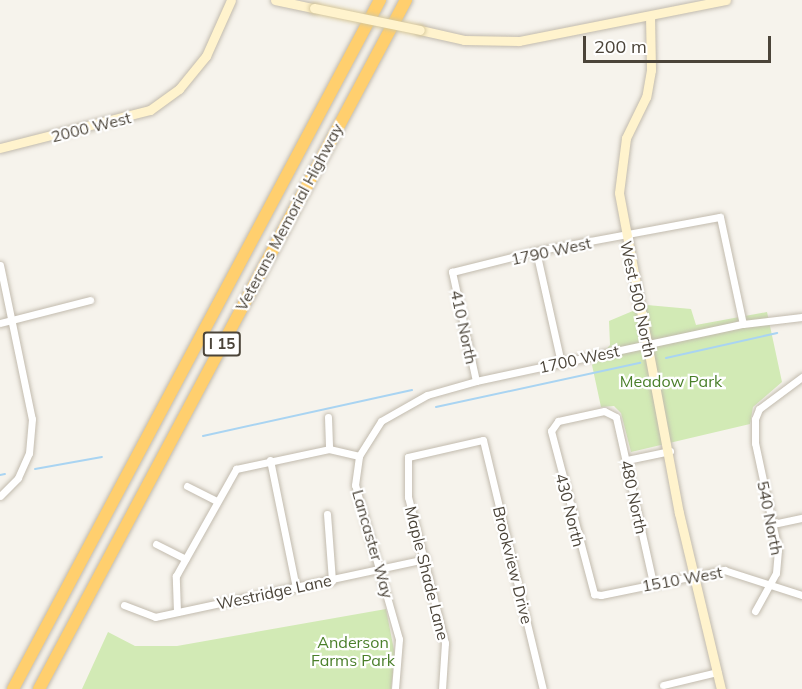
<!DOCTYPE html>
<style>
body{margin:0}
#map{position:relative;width:802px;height:689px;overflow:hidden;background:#f6f3ec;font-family:Mulish,sans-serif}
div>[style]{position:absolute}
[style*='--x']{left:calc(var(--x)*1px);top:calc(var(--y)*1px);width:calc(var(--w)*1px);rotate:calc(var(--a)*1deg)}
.green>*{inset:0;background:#d2eab5}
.stream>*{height:2px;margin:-1px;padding:0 1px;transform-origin:1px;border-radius:1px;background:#a9d4f2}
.roads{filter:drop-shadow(0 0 2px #c2bbae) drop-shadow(0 0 2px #c2bbae)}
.street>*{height:7px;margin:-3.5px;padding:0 3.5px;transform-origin:3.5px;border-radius:3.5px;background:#fff}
.secondary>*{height:9px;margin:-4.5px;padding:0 4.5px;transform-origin:4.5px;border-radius:4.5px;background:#fff3cd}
.highway>*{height:12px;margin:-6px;padding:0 6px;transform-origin:6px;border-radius:6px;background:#ffcf6e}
.bridges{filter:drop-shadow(0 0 2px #d6c79b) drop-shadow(0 0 2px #d6c79b)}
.secondary-bridge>*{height:9px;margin:-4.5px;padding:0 4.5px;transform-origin:4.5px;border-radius:4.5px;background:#fff3cd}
span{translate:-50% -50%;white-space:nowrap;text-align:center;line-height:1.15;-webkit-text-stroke:4.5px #fff;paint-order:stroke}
.shield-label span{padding:2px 4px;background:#fff;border:2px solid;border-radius:4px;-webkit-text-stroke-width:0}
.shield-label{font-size:15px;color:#4b4439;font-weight:700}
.street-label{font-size:16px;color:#4b4439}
.park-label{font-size:16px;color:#4a7f2a}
.scale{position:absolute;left:583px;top:36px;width:188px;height:27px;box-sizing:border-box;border:3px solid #4b4439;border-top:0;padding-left:8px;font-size:18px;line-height:21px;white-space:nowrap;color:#4b4439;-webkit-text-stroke:4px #fff;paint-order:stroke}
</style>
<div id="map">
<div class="green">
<i style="clip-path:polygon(647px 305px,691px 309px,696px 325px,767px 312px,782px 382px,753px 407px,750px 424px,631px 452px,621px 413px,614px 406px,601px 407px,592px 365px,610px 345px,609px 321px)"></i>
<i style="clip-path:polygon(386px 609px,395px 655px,391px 689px,82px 689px,108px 632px,135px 646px,177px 646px)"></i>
</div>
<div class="stream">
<i style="--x:666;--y:358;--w:114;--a:-12.7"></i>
<i style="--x:436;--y:407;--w:209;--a:-12.2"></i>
<i style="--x:203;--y:436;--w:214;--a:-12.4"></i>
<i style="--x:35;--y:469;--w:68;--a:-10.2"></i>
<i style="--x:0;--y:475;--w:5;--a:-11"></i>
</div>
<div class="roads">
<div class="street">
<i style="--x:536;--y:251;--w:115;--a:77.4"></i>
<i style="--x:0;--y:265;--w:157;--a:78.3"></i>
<i style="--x:32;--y:419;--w:34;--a:95"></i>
<i style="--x:29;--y:453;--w:27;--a:114"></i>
<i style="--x:18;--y:478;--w:25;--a:135"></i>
<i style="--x:0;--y:323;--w:93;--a:-14.3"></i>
<i style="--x:476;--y:381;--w:112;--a:-102.4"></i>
<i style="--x:452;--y:272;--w:87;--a:-14"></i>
<i style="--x:536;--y:251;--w:187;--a:-10.5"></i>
<i style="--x:720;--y:217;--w:109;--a:77.9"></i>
<i style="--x:328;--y:417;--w:32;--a:88"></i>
<i style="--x:270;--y:460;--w:131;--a:78.5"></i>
<i style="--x:627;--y:460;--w:44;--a:-11.8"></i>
<i style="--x:187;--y:486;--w:33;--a:27"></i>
<i style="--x:327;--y:514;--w:67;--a:85.7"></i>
<i style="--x:773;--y:524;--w:30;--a:-12"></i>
<i style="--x:156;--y:544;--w:33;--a:27"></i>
<i style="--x:653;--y:583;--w:170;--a:-102.6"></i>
<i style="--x:616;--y:417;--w:13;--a:-153"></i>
<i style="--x:604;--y:411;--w:47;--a:167.7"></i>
<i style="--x:558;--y:421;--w:12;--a:125"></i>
<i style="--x:551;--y:431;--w:169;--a:75.2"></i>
<i style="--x:594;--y:594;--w:7;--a:8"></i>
<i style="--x:601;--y:595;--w:126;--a:-11.5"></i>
<i style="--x:724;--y:570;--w:82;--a:17.8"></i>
<i style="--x:124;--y:605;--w:33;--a:21"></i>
<i style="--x:155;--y:617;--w:277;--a:-12.1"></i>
<i style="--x:755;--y:611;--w:43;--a:-61.1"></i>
<i style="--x:776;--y:573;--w:23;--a:-85"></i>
<i style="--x:778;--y:550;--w:109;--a:-102.1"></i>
<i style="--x:755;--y:443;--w:24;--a:-90"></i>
<i style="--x:755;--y:419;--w:11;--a:-68"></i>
<i style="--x:759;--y:409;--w:54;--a:-36.7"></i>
<i style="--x:177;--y:612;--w:36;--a:-92"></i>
<i style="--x:176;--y:576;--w:123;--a:-60.7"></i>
<i style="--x:236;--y:469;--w:95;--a:-12.1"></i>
<i style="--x:329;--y:449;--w:31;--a:13"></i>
<i style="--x:663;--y:685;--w:56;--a:-13.5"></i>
<i style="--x:395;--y:689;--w:50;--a:-85.4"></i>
<i style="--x:399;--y:639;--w:160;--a:-105.9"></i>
<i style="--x:355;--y:485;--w:29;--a:-82"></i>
<i style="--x:359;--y:456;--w:41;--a:-57.8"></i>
<i style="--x:381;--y:421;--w:53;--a:-29.5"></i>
<i style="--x:427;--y:395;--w:51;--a:-15.9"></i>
<i style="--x:476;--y:381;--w:273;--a:-12.1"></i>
<i style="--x:743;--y:324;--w:59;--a:-6.8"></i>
<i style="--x:442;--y:689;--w:46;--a:-86.3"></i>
<i style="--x:445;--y:643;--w:151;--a:-104.2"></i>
<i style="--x:408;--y:497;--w:40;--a:-90"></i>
<i style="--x:408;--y:457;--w:77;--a:-12.8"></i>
<i style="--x:483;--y:440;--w:256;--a:76.5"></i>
</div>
<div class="secondary">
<i style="--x:275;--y:0;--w:40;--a:12"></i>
<i style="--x:650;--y:16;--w:54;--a:88.9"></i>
<i style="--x:651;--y:70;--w:27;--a:100"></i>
<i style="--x:646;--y:97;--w:46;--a:116"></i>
<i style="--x:626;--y:138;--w:55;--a:97.3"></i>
<i style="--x:619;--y:193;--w:326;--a:79.4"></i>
<i style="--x:679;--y:513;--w:181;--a:76.6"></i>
<i style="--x:420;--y:30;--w:45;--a:12.8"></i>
<i style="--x:464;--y:40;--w:55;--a:1"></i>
<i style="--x:519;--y:41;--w:211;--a:-11.2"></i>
<i style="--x:0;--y:148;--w:155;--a:-14.2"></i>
<i style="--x:150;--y:110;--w:36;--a:-36"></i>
<i style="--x:179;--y:89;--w:43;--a:-50.7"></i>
<i style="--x:206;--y:56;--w:61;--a:-65.9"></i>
</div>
<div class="highway">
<i style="--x:13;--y:689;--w:781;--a:-61.96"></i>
<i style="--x:39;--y:689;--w:781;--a:-61.96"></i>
</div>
</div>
<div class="bridges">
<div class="secondary-bridge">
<i style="--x:314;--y:8;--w:108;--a:11.7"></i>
</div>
</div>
<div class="shield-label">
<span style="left:222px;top:344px">I 15</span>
</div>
<div class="street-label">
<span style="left:91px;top:127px;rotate:-14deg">2000 West</span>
<span style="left:289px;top:217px;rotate:-62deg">Veterans Memorial Highway</span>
<span style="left:551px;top:251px;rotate:-12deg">1790 West</span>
<span style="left:638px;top:299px;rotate:78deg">West 500 North</span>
<span style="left:464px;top:327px;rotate:78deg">410 North</span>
<span style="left:579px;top:359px;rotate:-12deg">1700 West</span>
<span style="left:634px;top:497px;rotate:78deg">480 North</span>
<span style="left:570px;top:510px;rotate:76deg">430 North</span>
<span style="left:770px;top:518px;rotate:79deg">540 North</span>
<span style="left:373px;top:544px;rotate:74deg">Lancaster Way</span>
<span style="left:513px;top:565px;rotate:76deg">Brookview Drive</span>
<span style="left:427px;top:573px;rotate:76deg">Maple Shade Lane</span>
<span style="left:682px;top:579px;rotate:-10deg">1510 West</span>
<span style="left:274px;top:592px;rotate:-12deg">Westridge Lane</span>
</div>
<div class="park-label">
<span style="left:671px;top:381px">Meadow Park</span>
<span style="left:353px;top:651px">Anderson<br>Farms Park</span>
</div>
<div class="scale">200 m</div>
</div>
